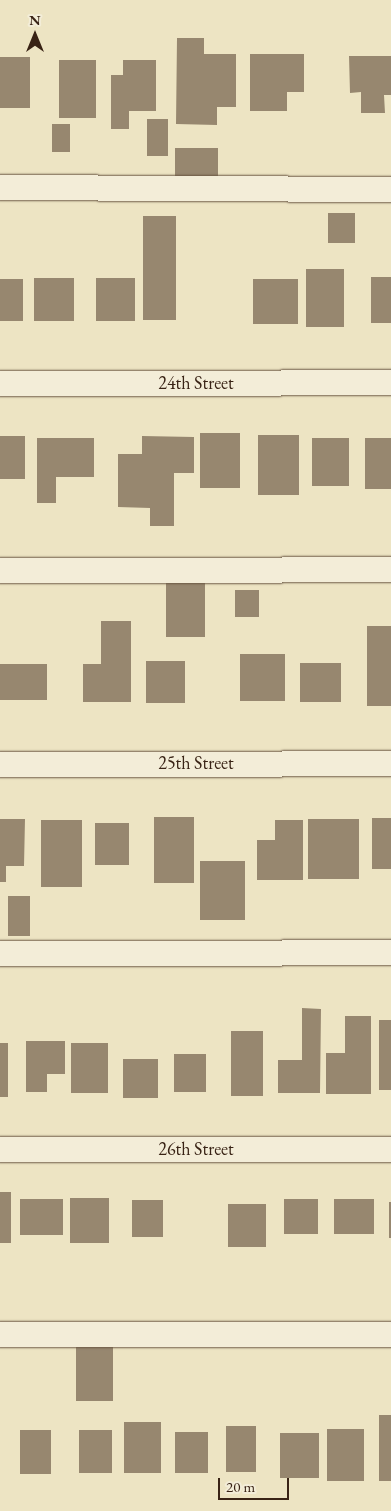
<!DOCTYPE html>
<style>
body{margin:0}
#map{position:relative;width:391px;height:1511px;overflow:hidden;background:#ede4c3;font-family:"EB Garamond",serif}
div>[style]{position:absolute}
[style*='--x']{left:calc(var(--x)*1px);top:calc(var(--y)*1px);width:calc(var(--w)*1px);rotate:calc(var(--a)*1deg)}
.building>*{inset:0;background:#97876f;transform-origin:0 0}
.roads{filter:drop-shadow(0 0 1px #665340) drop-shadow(0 0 1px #665340)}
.minor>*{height:25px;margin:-12.5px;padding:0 12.5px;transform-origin:12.5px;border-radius:12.5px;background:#f3edd8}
span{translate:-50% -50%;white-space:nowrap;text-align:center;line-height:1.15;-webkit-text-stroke:4.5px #f3edd8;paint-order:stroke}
.street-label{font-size:18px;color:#392315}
.north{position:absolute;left:10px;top:10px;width:50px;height:50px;-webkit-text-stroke:4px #f3edd8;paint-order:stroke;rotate:0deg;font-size:14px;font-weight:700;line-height:20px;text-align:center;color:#392315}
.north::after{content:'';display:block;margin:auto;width:18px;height:22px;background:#392315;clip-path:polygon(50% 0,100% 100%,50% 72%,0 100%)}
.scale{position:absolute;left:218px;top:1478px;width:71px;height:22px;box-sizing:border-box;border:2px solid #392315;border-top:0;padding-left:6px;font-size:15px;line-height:18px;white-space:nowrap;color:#392315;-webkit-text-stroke:4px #f3edd8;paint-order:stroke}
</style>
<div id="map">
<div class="building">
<i style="clip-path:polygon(177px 38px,204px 38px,204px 54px,236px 54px,236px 107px,217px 107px,217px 125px,176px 124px)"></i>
<i style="clip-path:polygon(250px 54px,304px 54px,304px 92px,287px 92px,287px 111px,250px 111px)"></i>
<i style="clip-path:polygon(349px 56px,391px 56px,391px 95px,384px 95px,385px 113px,361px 113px,361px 92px,350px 93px)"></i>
<i style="left:0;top:57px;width:30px;height:51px"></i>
<i style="left:59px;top:60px;width:37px;height:58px"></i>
<i style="clip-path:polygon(123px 60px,156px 60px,156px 111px,129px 111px,129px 129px,111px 129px,111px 75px,123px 75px)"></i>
<i style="left:147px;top:119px;width:21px;height:37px"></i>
<i style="left:52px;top:124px;width:18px;height:28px"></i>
<i style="left:175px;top:148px;width:43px;height:31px"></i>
<i style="left:328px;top:213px;width:27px;height:30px"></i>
<i style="left:143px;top:216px;width:33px;height:104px"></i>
<i style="left:306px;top:269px;width:38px;height:58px"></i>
<i style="left:371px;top:277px;width:20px;height:46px"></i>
<i style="left:34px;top:278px;width:40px;height:43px"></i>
<i style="left:96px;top:278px;width:39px;height:43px"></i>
<i style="left:0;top:279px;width:23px;height:42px"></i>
<i style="left:253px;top:279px;width:45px;height:45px"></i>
<i style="left:200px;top:433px;width:40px;height:55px"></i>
<i style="left:258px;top:435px;width:41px;height:60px"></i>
<i style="left:0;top:436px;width:25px;height:43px"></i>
<i style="clip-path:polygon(142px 436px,194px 437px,194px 473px,174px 473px,174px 526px,150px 526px,150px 508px,118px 507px,118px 454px,142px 454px)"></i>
<i style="clip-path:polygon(37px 438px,94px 438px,94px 477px,56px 477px,56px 503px,37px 503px)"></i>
<i style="left:312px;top:438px;width:37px;height:48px"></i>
<i style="left:365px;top:438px;width:26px;height:51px"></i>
<i style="left:166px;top:583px;width:39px;height:54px"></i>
<i style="left:235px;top:590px;width:24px;height:27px"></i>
<i style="clip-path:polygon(101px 621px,131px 621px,131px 702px,83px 702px,83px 664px,101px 664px)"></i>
<i style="left:367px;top:626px;width:24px;height:80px"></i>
<i style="left:240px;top:654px;width:45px;height:47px"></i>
<i style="left:146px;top:661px;width:39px;height:42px"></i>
<i style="left:300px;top:663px;width:41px;height:39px"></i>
<i style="left:0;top:664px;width:47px;height:36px"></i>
<i style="left:154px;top:817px;width:40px;height:66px"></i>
<i style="left:372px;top:818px;width:19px;height:51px"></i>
<i style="clip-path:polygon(0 819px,25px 819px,24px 866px,6px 866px,6px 882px,0 882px)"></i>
<i style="left:308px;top:819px;width:51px;height:60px"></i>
<i style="left:41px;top:820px;width:41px;height:67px"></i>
<i style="clip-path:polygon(275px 820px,303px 820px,303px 880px,257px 880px,257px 840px,275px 840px)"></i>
<i style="left:95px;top:823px;width:34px;height:42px"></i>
<i style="left:200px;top:861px;width:45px;height:59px"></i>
<i style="left:8px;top:896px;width:22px;height:40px"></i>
<i style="clip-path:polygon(302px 1008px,321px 1009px,320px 1093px,278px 1093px,278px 1060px,302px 1060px)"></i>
<i style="clip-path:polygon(345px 1016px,371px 1016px,371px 1094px,326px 1094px,326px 1053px,345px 1053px)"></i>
<i style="left:379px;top:1020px;width:12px;height:70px"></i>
<i style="left:231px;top:1031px;width:32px;height:65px"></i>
<i style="clip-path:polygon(26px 1041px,65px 1041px,65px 1074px,47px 1074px,47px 1092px,26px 1092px)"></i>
<i style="left:0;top:1043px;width:8px;height:54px"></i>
<i style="left:71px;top:1043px;width:37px;height:50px"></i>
<i style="left:174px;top:1054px;width:32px;height:38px"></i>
<i style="left:123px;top:1059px;width:35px;height:39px"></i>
<i style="left:0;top:1192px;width:11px;height:51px"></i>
<i style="left:70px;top:1198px;width:39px;height:45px"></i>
<i style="left:20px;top:1199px;width:43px;height:36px"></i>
<i style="left:284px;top:1199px;width:34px;height:35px"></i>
<i style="left:334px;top:1199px;width:40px;height:35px"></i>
<i style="left:132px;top:1200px;width:31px;height:37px"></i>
<i style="left:389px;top:1202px;width:2px;height:36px"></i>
<i style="left:228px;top:1204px;width:38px;height:43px"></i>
<i style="left:76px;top:1347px;width:37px;height:54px"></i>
<i style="left:379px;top:1415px;width:12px;height:66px"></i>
<i style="left:124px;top:1422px;width:37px;height:51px"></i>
<i style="left:226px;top:1426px;width:30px;height:46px"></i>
<i style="left:327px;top:1429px;width:37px;height:52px"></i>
<i style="left:20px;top:1430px;width:31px;height:44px"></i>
<i style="left:79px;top:1430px;width:33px;height:43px"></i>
<i style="left:175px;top:1432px;width:33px;height:41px"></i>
<i style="left:280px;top:1433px;width:39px;height:45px"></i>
</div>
<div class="roads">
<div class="minor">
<i style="--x:0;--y:187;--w:391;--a:0.3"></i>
<i style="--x:0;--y:383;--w:391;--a:-0.1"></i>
<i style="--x:0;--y:570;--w:391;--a:-0.1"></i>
<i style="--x:0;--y:764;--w:391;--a:-0.1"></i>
<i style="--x:0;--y:953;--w:391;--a:-0.1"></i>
<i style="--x:0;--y:1149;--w:391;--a:0"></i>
<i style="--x:0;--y:1334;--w:391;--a:0"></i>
</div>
</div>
<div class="street-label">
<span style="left:196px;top:383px">24th Street</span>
<span style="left:196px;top:763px">25th Street</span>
<span style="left:196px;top:1149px">26th Street</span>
</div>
<div class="north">N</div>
<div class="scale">20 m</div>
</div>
